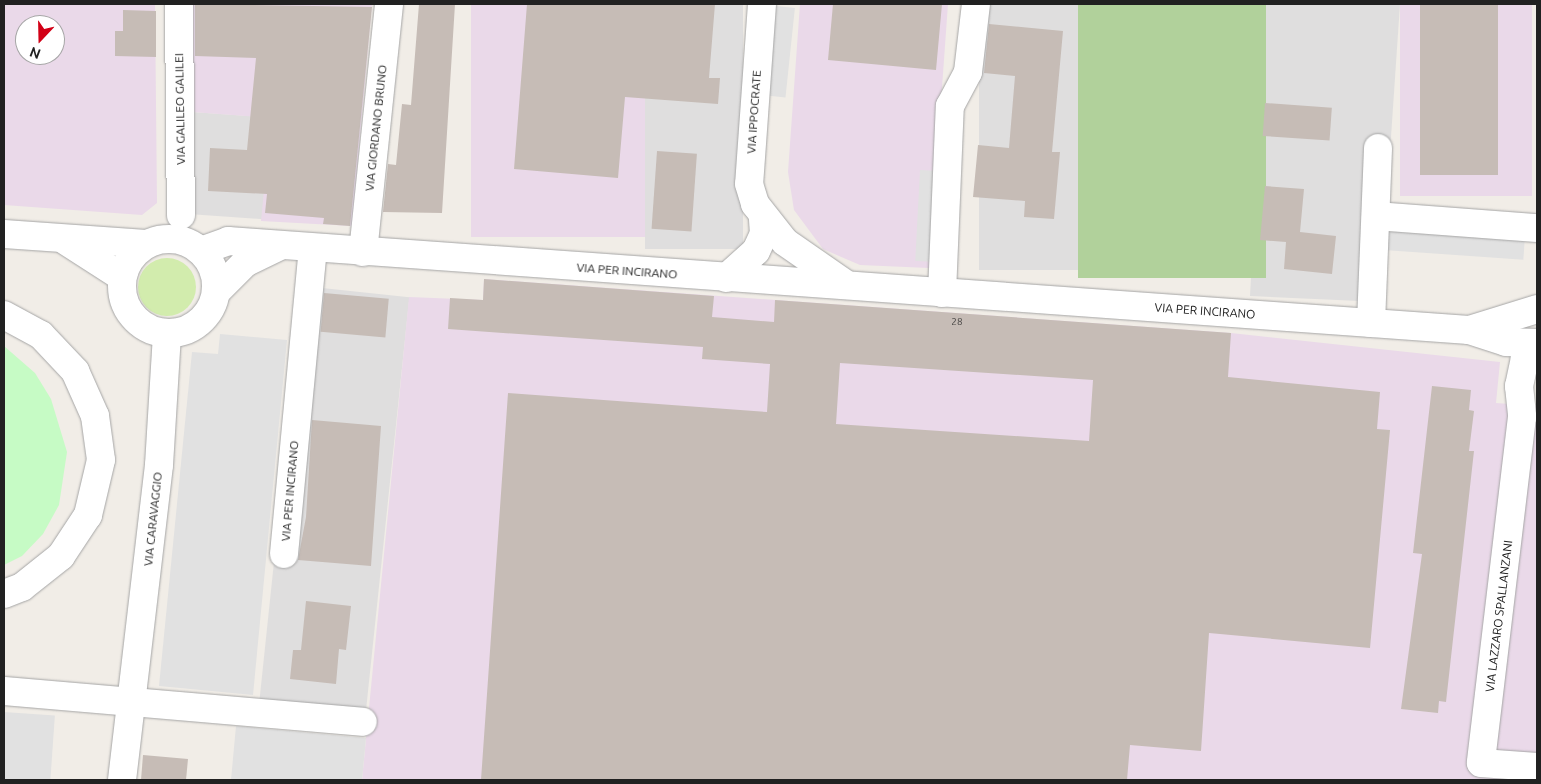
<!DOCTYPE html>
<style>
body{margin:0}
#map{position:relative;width:1541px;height:784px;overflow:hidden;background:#f1ede7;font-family:Ubuntu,sans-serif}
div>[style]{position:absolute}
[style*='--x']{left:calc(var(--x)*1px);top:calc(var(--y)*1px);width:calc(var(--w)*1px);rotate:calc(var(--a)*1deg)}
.residential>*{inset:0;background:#dfdede;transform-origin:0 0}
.industrial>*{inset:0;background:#ead9e9;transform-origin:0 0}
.grass>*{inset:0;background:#d2ecad}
.round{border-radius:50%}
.forest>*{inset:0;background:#b1d19b;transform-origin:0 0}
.park>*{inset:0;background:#c6fbc5}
.parking>*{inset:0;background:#e1e1e1;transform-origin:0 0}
.building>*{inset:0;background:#c6bcb6;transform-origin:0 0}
.roads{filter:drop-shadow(0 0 1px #a5a5a5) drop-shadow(0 0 1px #a5a5a5)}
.minor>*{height:28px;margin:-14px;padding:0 14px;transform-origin:14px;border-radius:14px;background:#fff}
.minor>.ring{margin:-14px;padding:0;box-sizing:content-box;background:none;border:28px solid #fff;border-radius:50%}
span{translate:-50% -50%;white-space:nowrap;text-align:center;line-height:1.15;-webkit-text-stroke:5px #fff;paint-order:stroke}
.number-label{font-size:10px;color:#4a4846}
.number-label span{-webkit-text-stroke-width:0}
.street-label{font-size:12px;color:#212121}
.frame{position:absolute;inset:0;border:5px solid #212121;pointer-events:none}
.north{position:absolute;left:15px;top:15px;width:50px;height:50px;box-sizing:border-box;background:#fff;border:1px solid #a6a6a6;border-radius:50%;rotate:201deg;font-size:14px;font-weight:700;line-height:20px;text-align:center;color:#212121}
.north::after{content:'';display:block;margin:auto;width:18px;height:22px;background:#d20016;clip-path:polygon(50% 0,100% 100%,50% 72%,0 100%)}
</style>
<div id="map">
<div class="residential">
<i style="left:645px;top:4px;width:98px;height:245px"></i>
<i style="left:979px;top:4px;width:99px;height:266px"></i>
<i style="clip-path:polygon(1266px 4px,1400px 4px,1387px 196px,1360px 301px,1250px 296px)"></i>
<i style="left:192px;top:112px;width:79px;height:102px;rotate:4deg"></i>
<i style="left:303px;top:286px;width:107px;height:421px;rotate:6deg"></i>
</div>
<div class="industrial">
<i style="clip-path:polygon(evenodd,4px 4px,155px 4px,157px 203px,142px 215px,4px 205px,4px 4px,25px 25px,55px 25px,55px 55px,25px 55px,25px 25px)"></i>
<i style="clip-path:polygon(191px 4px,372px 4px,352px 226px,261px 221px,271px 118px,192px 112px)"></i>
<i style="left:471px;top:4px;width:174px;height:233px"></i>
<i style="clip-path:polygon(800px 4px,948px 4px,929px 268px,860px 265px,839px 256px,823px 249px,794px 210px,788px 172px)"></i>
<i style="left:1400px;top:4px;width:132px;height:192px"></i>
<i style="clip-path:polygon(484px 279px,1231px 333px,1500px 362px,1496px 403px,1537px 406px,1537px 780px,362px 780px,409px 297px,483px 300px)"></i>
</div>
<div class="grass">
<i class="round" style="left:138px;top:258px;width:58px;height:58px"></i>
</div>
<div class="forest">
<i style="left:1078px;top:4px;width:188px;height:274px"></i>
</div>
<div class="park">
<i style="clip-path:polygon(4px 346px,35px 373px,51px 399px,67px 452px,59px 505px,43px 534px,22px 556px,4px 565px)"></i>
</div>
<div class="parking">
<i style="left:776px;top:6px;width:19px;height:90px;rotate:6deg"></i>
<i style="left:920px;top:170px;width:18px;height:91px;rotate:3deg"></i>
<i style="left:1385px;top:231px;width:140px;height:19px;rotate:4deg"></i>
<i style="clip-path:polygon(220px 334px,287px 340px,253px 695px,159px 686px,192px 352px,218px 354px)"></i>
<i style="left:4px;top:712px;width:51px;height:68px;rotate:4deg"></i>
<i style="clip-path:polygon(236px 726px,366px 738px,362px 780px,231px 780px)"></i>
</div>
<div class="building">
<i style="clip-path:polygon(195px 4px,372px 7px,350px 226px,323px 224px,324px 218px,265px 213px,267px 194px,208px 191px,210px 148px,247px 150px,256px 58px,195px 56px)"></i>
<i style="clip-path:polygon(419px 4px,455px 4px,442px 213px,383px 212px,388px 164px,396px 165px,402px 104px,411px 105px)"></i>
<i style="clip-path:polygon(527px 4px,715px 4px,709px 78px,720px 78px,718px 104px,625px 97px,618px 178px,514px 169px)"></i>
<i style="clip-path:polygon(833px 4px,942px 4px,936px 70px,828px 60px)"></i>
<i style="left:1420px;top:4px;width:78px;height:171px"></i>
<i style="clip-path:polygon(123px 10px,156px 11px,156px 57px,115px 56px,115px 31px,123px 31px)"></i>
<i style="clip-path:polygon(989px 24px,1063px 31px,1052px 152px,1060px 152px,1054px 219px,1024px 217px,1025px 201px,973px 197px,978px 145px,1009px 148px,1015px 76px,984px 73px)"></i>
<i style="left:1265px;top:103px;width:67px;height:33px;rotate:4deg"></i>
<i style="left:657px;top:151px;width:40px;height:78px;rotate:4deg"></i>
<i style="clip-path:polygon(1265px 186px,1304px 189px,1300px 232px,1336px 236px,1332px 274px,1284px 269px,1286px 242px,1260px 240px)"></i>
<i style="clip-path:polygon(evenodd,484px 279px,714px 296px,712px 317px,774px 322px,775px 300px,1231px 333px,1228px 377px,1380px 392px,1377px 429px,1390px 430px,1370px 648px,1209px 633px,1201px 751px,1130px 745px,1127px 780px,481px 780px,508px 393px,767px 412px,770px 364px,702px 359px,703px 347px,448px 329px,450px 298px,483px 300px,484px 279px,840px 363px,1093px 380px,1089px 441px,836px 424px,840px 363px)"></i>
<i style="left:324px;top:293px;width:65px;height:39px;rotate:5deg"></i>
<i style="clip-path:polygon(1432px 386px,1471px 390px,1469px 410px,1474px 411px,1469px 451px,1474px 451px,1446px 702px,1439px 701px,1438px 713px,1401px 709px,1422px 554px,1413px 553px)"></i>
<i style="clip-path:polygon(312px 420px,381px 426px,371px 566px,298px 560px,306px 517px)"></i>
<i style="clip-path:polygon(306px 601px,351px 606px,346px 650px,339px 649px,336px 684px,290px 679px,293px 650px,301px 650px)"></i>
<i style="clip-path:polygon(143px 755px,188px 759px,186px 780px,141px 780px)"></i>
</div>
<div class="roads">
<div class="minor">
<i style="--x:179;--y:4;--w:211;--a:89.5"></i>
<i style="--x:762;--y:4;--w:180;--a:94.1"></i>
<i style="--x:749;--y:184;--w:21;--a:73"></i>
<i style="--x:755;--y:204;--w:48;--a:51.7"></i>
<i style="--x:785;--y:242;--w:75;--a:34.7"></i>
<i style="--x:1376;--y:216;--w:161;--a:4.3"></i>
<i style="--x:4;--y:234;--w:142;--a:4"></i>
<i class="ring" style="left:122px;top:239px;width:66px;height:66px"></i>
<i style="--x:66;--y:241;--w:67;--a:32.7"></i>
<i style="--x:201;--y:251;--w:29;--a:-20"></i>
<i style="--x:228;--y:241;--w:1244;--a:4.1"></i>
<i style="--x:1469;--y:330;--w:39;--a:18"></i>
<i style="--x:1506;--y:342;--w:31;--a:2"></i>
<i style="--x:363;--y:252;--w:249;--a:-84"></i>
<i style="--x:726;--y:278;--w:40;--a:-42"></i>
<i style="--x:756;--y:251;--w:19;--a:-65"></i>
<i style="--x:764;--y:234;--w:16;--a:-94"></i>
<i style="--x:216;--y:292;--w:41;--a:-45"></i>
<i style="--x:245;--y:263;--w:39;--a:-26"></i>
<i style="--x:942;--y:293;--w:187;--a:-87.6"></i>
<i style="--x:950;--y:106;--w:38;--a:-62"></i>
<i style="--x:968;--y:72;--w:68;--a:-83.3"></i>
<i style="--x:4;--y:315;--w:42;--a:28.4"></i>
<i style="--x:41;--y:335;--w:50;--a:46.6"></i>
<i style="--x:75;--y:371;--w:49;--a:66"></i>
<i style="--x:95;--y:416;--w:44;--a:82.2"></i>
<i style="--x:101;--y:460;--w:57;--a:103.3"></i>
<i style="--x:88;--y:515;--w:49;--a:123.4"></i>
<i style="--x:61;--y:556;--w:50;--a:141.5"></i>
<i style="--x:22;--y:587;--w:19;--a:159"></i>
<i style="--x:1371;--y:323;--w:175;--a:-87.7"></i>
<i style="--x:1469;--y:330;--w:71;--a:-17.2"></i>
<i style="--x:1537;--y:345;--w:18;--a:133"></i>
<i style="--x:1525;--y:358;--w:29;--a:102"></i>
<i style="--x:1519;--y:386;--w:31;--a:84"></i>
<i style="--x:1522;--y:417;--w:348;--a:96.8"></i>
<i style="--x:1481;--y:763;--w:56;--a:4.1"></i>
<i style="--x:284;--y:554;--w:307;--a:-84.6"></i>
<i style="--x:4;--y:691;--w:360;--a:4.9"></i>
<i style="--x:122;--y:780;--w:317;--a:-83.3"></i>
<i style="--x:159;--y:465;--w:131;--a:-86.5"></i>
</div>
</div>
<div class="number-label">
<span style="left:957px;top:322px">28</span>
</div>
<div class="street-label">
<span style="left:180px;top:109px;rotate:-91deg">VIA GALILEO GALILEI</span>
<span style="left:754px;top:112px;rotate:-86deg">VIA IPPOCRATE</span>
<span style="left:376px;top:128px;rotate:-84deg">VIA GIORDANO BRUNO</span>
<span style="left:627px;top:271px;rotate:4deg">VIA PER INCIRANO</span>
<span style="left:1205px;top:311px;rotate:4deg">VIA PER INCIRANO</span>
<span style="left:290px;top:491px;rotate:-85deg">VIA PER INCIRANO</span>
<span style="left:153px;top:519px;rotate:-84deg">VIA CARAVAGGIO</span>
<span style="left:1499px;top:616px;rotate:-83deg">VIA LAZZARO SPALLANZANI</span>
</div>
<div class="frame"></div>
<div class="north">N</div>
</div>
